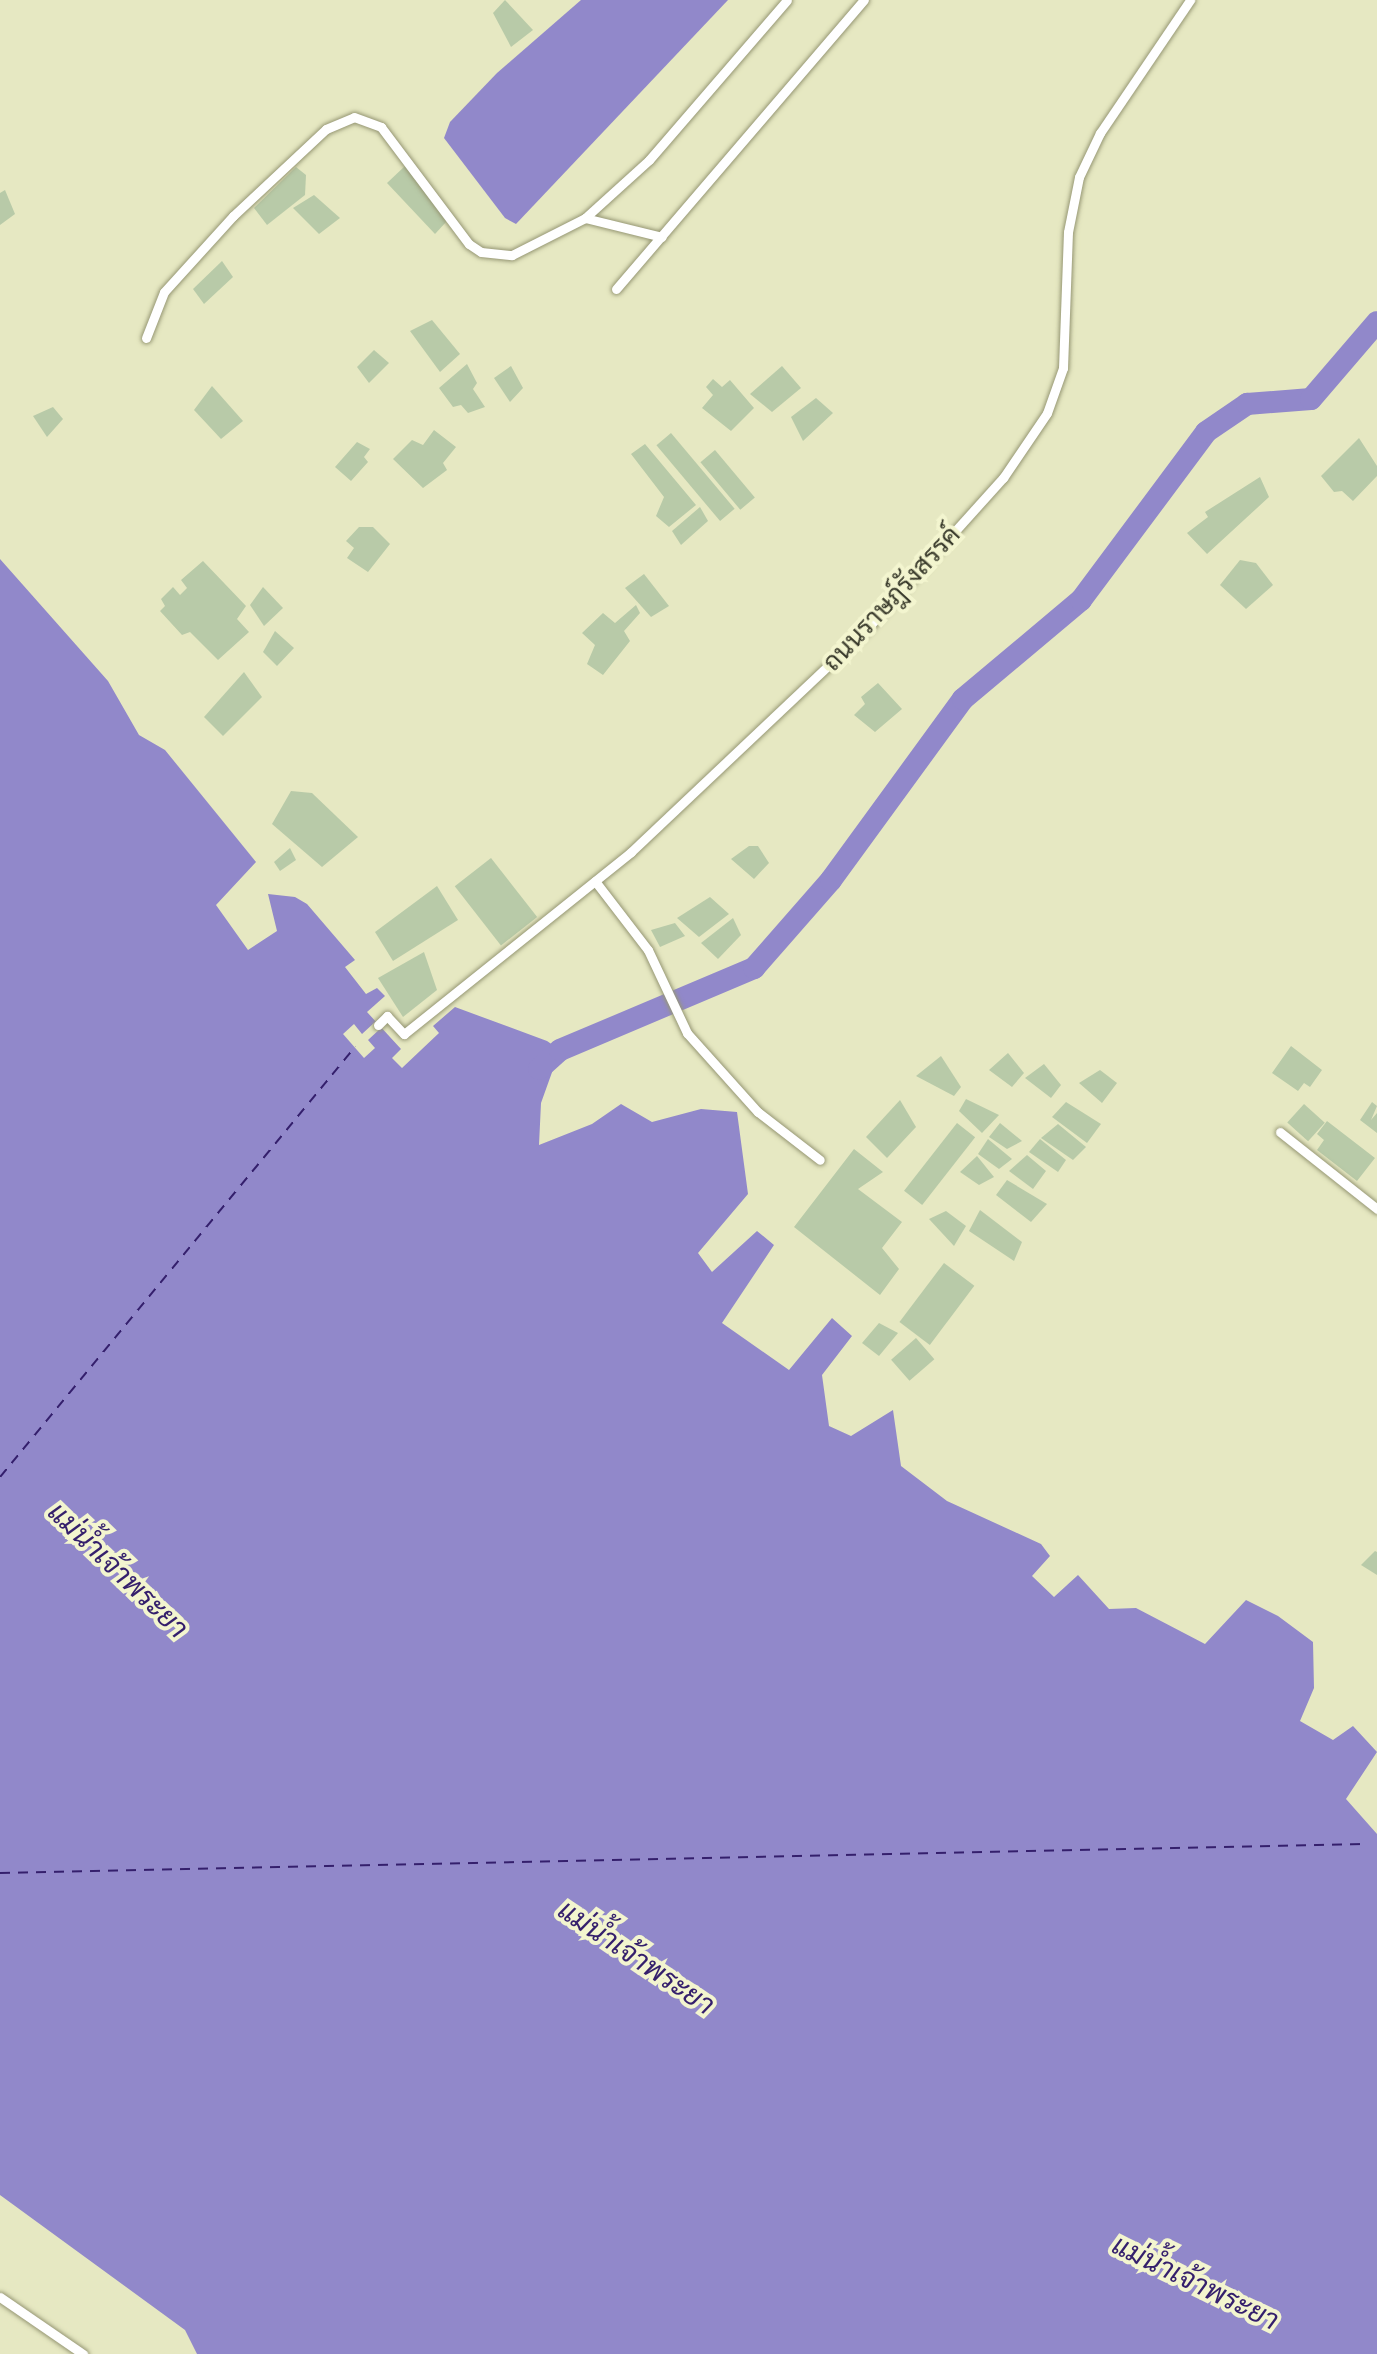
<!DOCTYPE html>
<meta charset="utf-8">
<style>
body{margin:0}
#map{position:relative;width:1377px;height:2354px;overflow:hidden;background:#e6e8c2;font-family:Manrope,Sarabun,sans-serif}
div>[style]{position:absolute}
[style*='--x']{left:calc(var(--x)*1px);top:calc(var(--y)*1px);width:calc(var(--w)*1px);rotate:calc(var(--a)*1deg)}
.water>*{inset:0;background:#9188ca}
.pier>*{inset:0;background:#e6e8c2}
.canal>*{height:22px;margin:-11px;padding:0 11px;transform-origin:11px;border-radius:11px;background:#9188ca}
.ferry>*{height:2px;margin-top:-1px;transform-origin:0;background:repeating-linear-gradient(90deg,#341f6c 0 10px,transparent 0 18px)}
.building>*{inset:0;background:#b8caa8;transform-origin:0 0}
.roads{filter:drop-shadow(0 0 2px #969774) drop-shadow(0 0 2px #969774)}
.service>*{height:9px;margin:-4.5px;padding:0 4.5px;transform-origin:4.5px;border-radius:4.5px;background:#fff}
span{translate:-50% -50%;white-space:nowrap;text-align:center;line-height:1.15;-webkit-text-stroke:8px #f3f5cf;paint-order:stroke}
.street-label{font-size:26px;color:#38392a}
.water-label{font-size:28px;color:#341f6c;font-style:italic}
</style>
<div id="map">
<div class="water">
<i style="clip-path:polygon(581px 0,728px 0,516px 224px,505px 218px,444px 138px,450px 122px,497px 73px)"></i>
<i style="clip-path:polygon(0 559px,108px 681px,139px 735px,165px 750px,256px 862px,216px 905px,248px 950px,277px 931px,268px 894px,295px 897px,307px 904px,355px 960px,345px 967px,366px 994px,377px 988px,385px 996px,367px 1012px,401px 1049px,392px 1058px,402px 1068px,439px 1033px,433px 1026px,455px 1007px,547px 1041px,560px 1050px,541px 1103px,539px 1145px,592px 1124px,621px 1104px,652px 1122px,701px 1109px,737px 1112px,748px 1194px,698px 1253px,712px 1272px,757px 1231px,774px 1245px,722px 1323px,789px 1370px,832px 1318px,852px 1336px,822px 1375px,829px 1426px,851px 1436px,893px 1410px,901px 1466px,947px 1501px,1041px 1544px,1050px 1556px,1032px 1576px,1054px 1597px,1078px 1575px,1109px 1609px,1136px 1608px,1205px 1644px,1246px 1600px,1278px 1616px,1313px 1642px,1314px 1688px,1300px 1721px,1333px 1740px,1353px 1726px,1377px 1752px,1346px 1799px,1377px 1834px,1377px 2354px,197px 2354px,185px 2330px,0 2195px)"></i>
</div>
<div class="pier">
<i style="clip-path:polygon(375px 1022px,381px 1028px,368px 1040px,375px 1048px,364px 1058px,343px 1034px,354px 1024px,362px 1034px)"></i>
</div>
<div class="canal">
<i style="--x:539;--y:1069;--w:28;--a:-42"></i>
<i style="--x:560;--y:1050;--w:211;--a:-22.9"></i>
<i style="--x:754;--y:968;--w:117;--a:-48.8"></i>
<i style="--x:831;--y:880;--w:224;--a:-53.9"></i>
<i style="--x:963;--y:699;--w:154;--a:-40"></i>
<i style="--x:1081;--y:600;--w:209;--a:-53.3"></i>
<i style="--x:1206;--y:432;--w:50;--a:-34.3"></i>
<i style="--x:1247;--y:404;--w:64;--a:-4.5"></i>
<i style="--x:1311;--y:399;--w:101;--a:-49.4"></i>
</div>
<div class="ferry">
<i style="--x:0;--y:1477;--w:558;--a:-50.46"></i>
<i style="--x:0;--y:1873;--w:1364;--a:-1.22"></i>
</div>
<div class="building">
<i style="clip-path:polygon(505px 0,533px 30px,511px 47px,493px 13px)"></i>
<i style="clip-path:polygon(405px 166px,447px 221px,435px 234px,387px 183px)"></i>
<i style="clip-path:polygon(296px 167px,306px 175px,305px 195px,267px 225px,254px 208px)"></i>
<i style="clip-path:polygon(5px 190px,15px 214px,0 225px,0 193px)"></i>
<i style="clip-path:polygon(314px 195px,340px 218px,319px 234px,293px 208px)"></i>
<i style="clip-path:polygon(222px 261px,233px 277px,204px 304px,193px 289px)"></i>
<i style="clip-path:polygon(432px 320px,460px 354px,440px 372px,410px 331px)"></i>
<i style="clip-path:polygon(374px 350px,389px 363px,369px 383px,357px 367px)"></i>
<i style="clip-path:polygon(467px 364px,477px 383px,473px 389px,485px 407px,468px 413px,461px 405px,453px 407px,439px 388px)"></i>
<i style="clip-path:polygon(511px 366px,523px 388px,510px 402px,494px 378px)"></i>
<i style="clip-path:polygon(782px 366px,801px 388px,772px 412px,750px 394px)"></i>
<i style="clip-path:polygon(713px 379px,722px 387px,730px 380px,754px 408px,731px 431px,702px 408px,713px 395px,706px 387px)"></i>
<i style="clip-path:polygon(212px 386px,243px 421px,221px 439px,194px 410px)"></i>
<i style="clip-path:polygon(816px 398px,833px 413px,803px 441px,791px 417px)"></i>
<i style="clip-path:polygon(53px 407px,63px 419px,47px 437px,33px 416px)"></i>
<i style="clip-path:polygon(434px 430px,456px 447px,443px 463px,447px 470px,423px 488px,393px 459px,412px 440px,423px 445px)"></i>
<i style="left:671px;top:433px;width:99px;height:19px;rotate:50deg"></i>
<i style="clip-path:polygon(1359px 438px,1377px 466px,1377px 476px,1353px 501px,1342px 491px,1334px 492px,1321px 476px)"></i>
<i style="clip-path:polygon(357px 442px,370px 449px,364px 457px,368px 462px,351px 481px,335px 467px)"></i>
<i style="clip-path:polygon(645px 444px,696px 505px,669px 527px,656px 516px,664px 497px,631px 454px)"></i>
<i style="left:715px;top:450px;width:62px;height:19px;rotate:50deg"></i>
<i style="clip-path:polygon(1260px 477px,1269px 497px,1207px 554px,1187px 533px,1208px 517px,1205px 512px)"></i>
<i style="clip-path:polygon(700px 507px,708px 521px,681px 545px,672px 531px)"></i>
<i style="clip-path:polygon(359px 527px,373px 527px,390px 544px,368px 572px,347px 558px,354px 548px,346px 541px)"></i>
<i style="clip-path:polygon(1240px 560px,1256px 563px,1273px 585px,1246px 609px,1220px 585px)"></i>
<i style="clip-path:polygon(203px 561px,246px 606px,237px 619px,249px 632px,218px 660px,190px 632px,182px 635px,160px 611px,165px 606px,161px 599px,173px 587px,180px 595px,187px 588px,181px 580px)"></i>
<i style="clip-path:polygon(644px 574px,669px 606px,651px 617px,625px 588px)"></i>
<i style="clip-path:polygon(263px 587px,283px 608px,264px 626px,250px 605px)"></i>
<i style="clip-path:polygon(636px 605px,640px 613px,624px 631px,630px 641px,603px 675px,587px 664px,595px 645px,582px 633px,603px 613px,615px 623px)"></i>
<i style="clip-path:polygon(275px 631px,294px 648px,277px 666px,263px 652px)"></i>
<i style="clip-path:polygon(244px 672px,262px 697px,223px 736px,204px 717px)"></i>
<i style="clip-path:polygon(878px 683px,902px 709px,875px 732px,854px 715px,865px 704px,861px 697px)"></i>
<i style="clip-path:polygon(291px 791px,312px 793px,358px 837px,322px 867px,272px 824px)"></i>
<i style="clip-path:polygon(749px 846px,758px 846px,769px 863px,754px 879px,731px 859px)"></i>
<i style="clip-path:polygon(290px 848px,296px 860px,280px 871px,274px 862px)"></i>
<i style="left:491px;top:858px;width:75px;height:46px;rotate:52deg"></i>
<i style="clip-path:polygon(437px 886px,458px 920px,393px 961px,375px 932px)"></i>
<i style="clip-path:polygon(710px 897px,729px 914px,699px 937px,677px 918px)"></i>
<i style="clip-path:polygon(733px 918px,741px 935px,718px 959px,701px 943px)"></i>
<i style="clip-path:polygon(675px 923px,685px 936px,660px 947px,651px 930px)"></i>
<i style="clip-path:polygon(424px 952px,437px 990px,403px 1017px,378px 978px)"></i>
<i style="clip-path:polygon(1291px 1046px,1322px 1070px,1310px 1087px,1304px 1083px,1298px 1091px,1272px 1073px)"></i>
<i style="clip-path:polygon(1008px 1053px,1024px 1073px,1012px 1087px,989px 1070px)"></i>
<i style="clip-path:polygon(941px 1056px,961px 1087px,954px 1096px,916px 1076px)"></i>
<i style="clip-path:polygon(1044px 1064px,1061px 1085px,1051px 1098px,1025px 1078px)"></i>
<i style="clip-path:polygon(1100px 1070px,1117px 1083px,1102px 1103px,1079px 1083px)"></i>
<i style="clip-path:polygon(966px 1099px,999px 1115px,982px 1133px,959px 1111px)"></i>
<i style="clip-path:polygon(900px 1100px,916px 1127px,887px 1158px,866px 1137px)"></i>
<i style="clip-path:polygon(1066px 1102px,1101px 1124px,1087px 1143px,1052px 1117px)"></i>
<i style="clip-path:polygon(1372px 1102px,1377px 1106px,1371px 1120px,1377px 1113px,1377px 1133px,1360px 1120px)"></i>
<i style="left:1304px;top:1104px;width:28px;height:25px;rotate:42deg"></i>
<i style="clip-path:polygon(1327px 1121px,1375px 1158px,1357px 1181px,1317px 1150px,1324px 1140px,1317px 1134px)"></i>
<i style="left:957px;top:1123px;width:23px;height:86px;rotate:38deg"></i>
<i style="clip-path:polygon(1000px 1123px,1022px 1141px,1007px 1149px,989px 1137px)"></i>
<i style="clip-path:polygon(1058px 1124px,1086px 1147px,1073px 1160px,1041px 1138px)"></i>
<i style="clip-path:polygon(988px 1139px,1012px 1159px,999px 1169px,978px 1154px)"></i>
<i style="clip-path:polygon(1040px 1139px,1066px 1160px,1058px 1172px,1029px 1152px)"></i>
<i style="clip-path:polygon(854px 1149px,883px 1172px,858px 1189px,902px 1222px,882px 1248px,899px 1269px,880px 1295px,794px 1227px)"></i>
<i style="clip-path:polygon(1027px 1155px,1046px 1171px,1033px 1189px,1009px 1171px)"></i>
<i style="clip-path:polygon(977px 1156px,994px 1177px,979px 1185px,960px 1172px)"></i>
<i style="clip-path:polygon(1007px 1180px,1047px 1204px,1031px 1222px,996px 1195px)"></i>
<i style="clip-path:polygon(980px 1210px,1022px 1242px,1014px 1261px,969px 1231px)"></i>
<i style="clip-path:polygon(946px 1211px,966px 1226px,954px 1246px,929px 1219px)"></i>
<i style="left:944px;top:1263px;width:38px;height:74px;rotate:37deg"></i>
<i style="clip-path:polygon(879px 1323px,898px 1333px,879px 1356px,862px 1343px)"></i>
<i style="left:916px;top:1338px;width:28px;height:33px;rotate:49deg"></i>
<i style="clip-path:polygon(1375px 1551px,1377px 1552px,1377px 1575px,1361px 1565px)"></i>
</div>
<div class="roads">
<div class="service">
<i style="--x:585;--y:218;--w:86;--a:-42.2"></i>
<i style="--x:649;--y:160;--w:211;--a:-49.2"></i>
<i style="--x:616;--y:289;--w:381;--a:-49.4"></i>
<i style="--x:146;--y:338;--w:49;--a:-68.6"></i>
<i style="--x:164;--y:292;--w:103;--a:-47.8"></i>
<i style="--x:233;--y:216;--w:127;--a:-43.1"></i>
<i style="--x:326;--y:129;--w:30;--a:-23"></i>
<i style="--x:354;--y:117;--w:29;--a:20"></i>
<i style="--x:381;--y:127;--w:146;--a:53.1"></i>
<i style="--x:469;--y:244;--w:14;--a:34"></i>
<i style="--x:481;--y:252;--w:31;--a:6"></i>
<i style="--x:512;--y:255;--w:82;--a:-26.9"></i>
<i style="--x:585;--y:218;--w:79;--a:13.9"></i>
<i style="--x:595;--y:881;--w:87;--a:52.5"></i>
<i style="--x:648;--y:950;--w:92;--a:64.8"></i>
<i style="--x:687;--y:1033;--w:106;--a:48.1"></i>
<i style="--x:758;--y:1112;--w:78;--a:37.7"></i>
<i style="--x:378;--y:1025;--w:13;--a:-45"></i>
<i style="--x:387;--y:1016;--w:25;--a:47"></i>
<i style="--x:404;--y:1034;--w:291;--a:-38.7"></i>
<i style="--x:631;--y:852;--w:323;--a:-43.4"></i>
<i style="--x:866;--y:630;--w:205;--a:-48"></i>
<i style="--x:1003;--y:478;--w:78;--a:-55.9"></i>
<i style="--x:1047;--y:413;--w:48;--a:-70.4"></i>
<i style="--x:1063;--y:368;--w:136;--a:-87.9"></i>
<i style="--x:1068;--y:232;--w:56;--a:-78.7"></i>
<i style="--x:1079;--y:177;--w:49;--a:-64.5"></i>
<i style="--x:1100;--y:133;--w:161;--a:-55.9"></i>
<i style="--x:1280;--y:1132;--w:124;--a:38.4"></i>
<i style="--x:0;--y:2297;--w:101;--a:34.5"></i>
</div>
</div>
<div class="street-label">
<span style="left:891px;top:598px;rotate:-47deg">ถนนราษฎ์รังสรรค์</span>
</div>
<div class="water-label">
<span style="left:119px;top:1569px;rotate:44deg">แม่น้ำเจ้าพระยา</span>
<span style="left:637px;top:1956px;rotate:34deg">แม่น้ำเจ้าพระยา</span>
<span style="left:1196px;top:2281px;rotate:26deg">แม่น้ำเจ้าพระยา</span>
</div>
</div>
